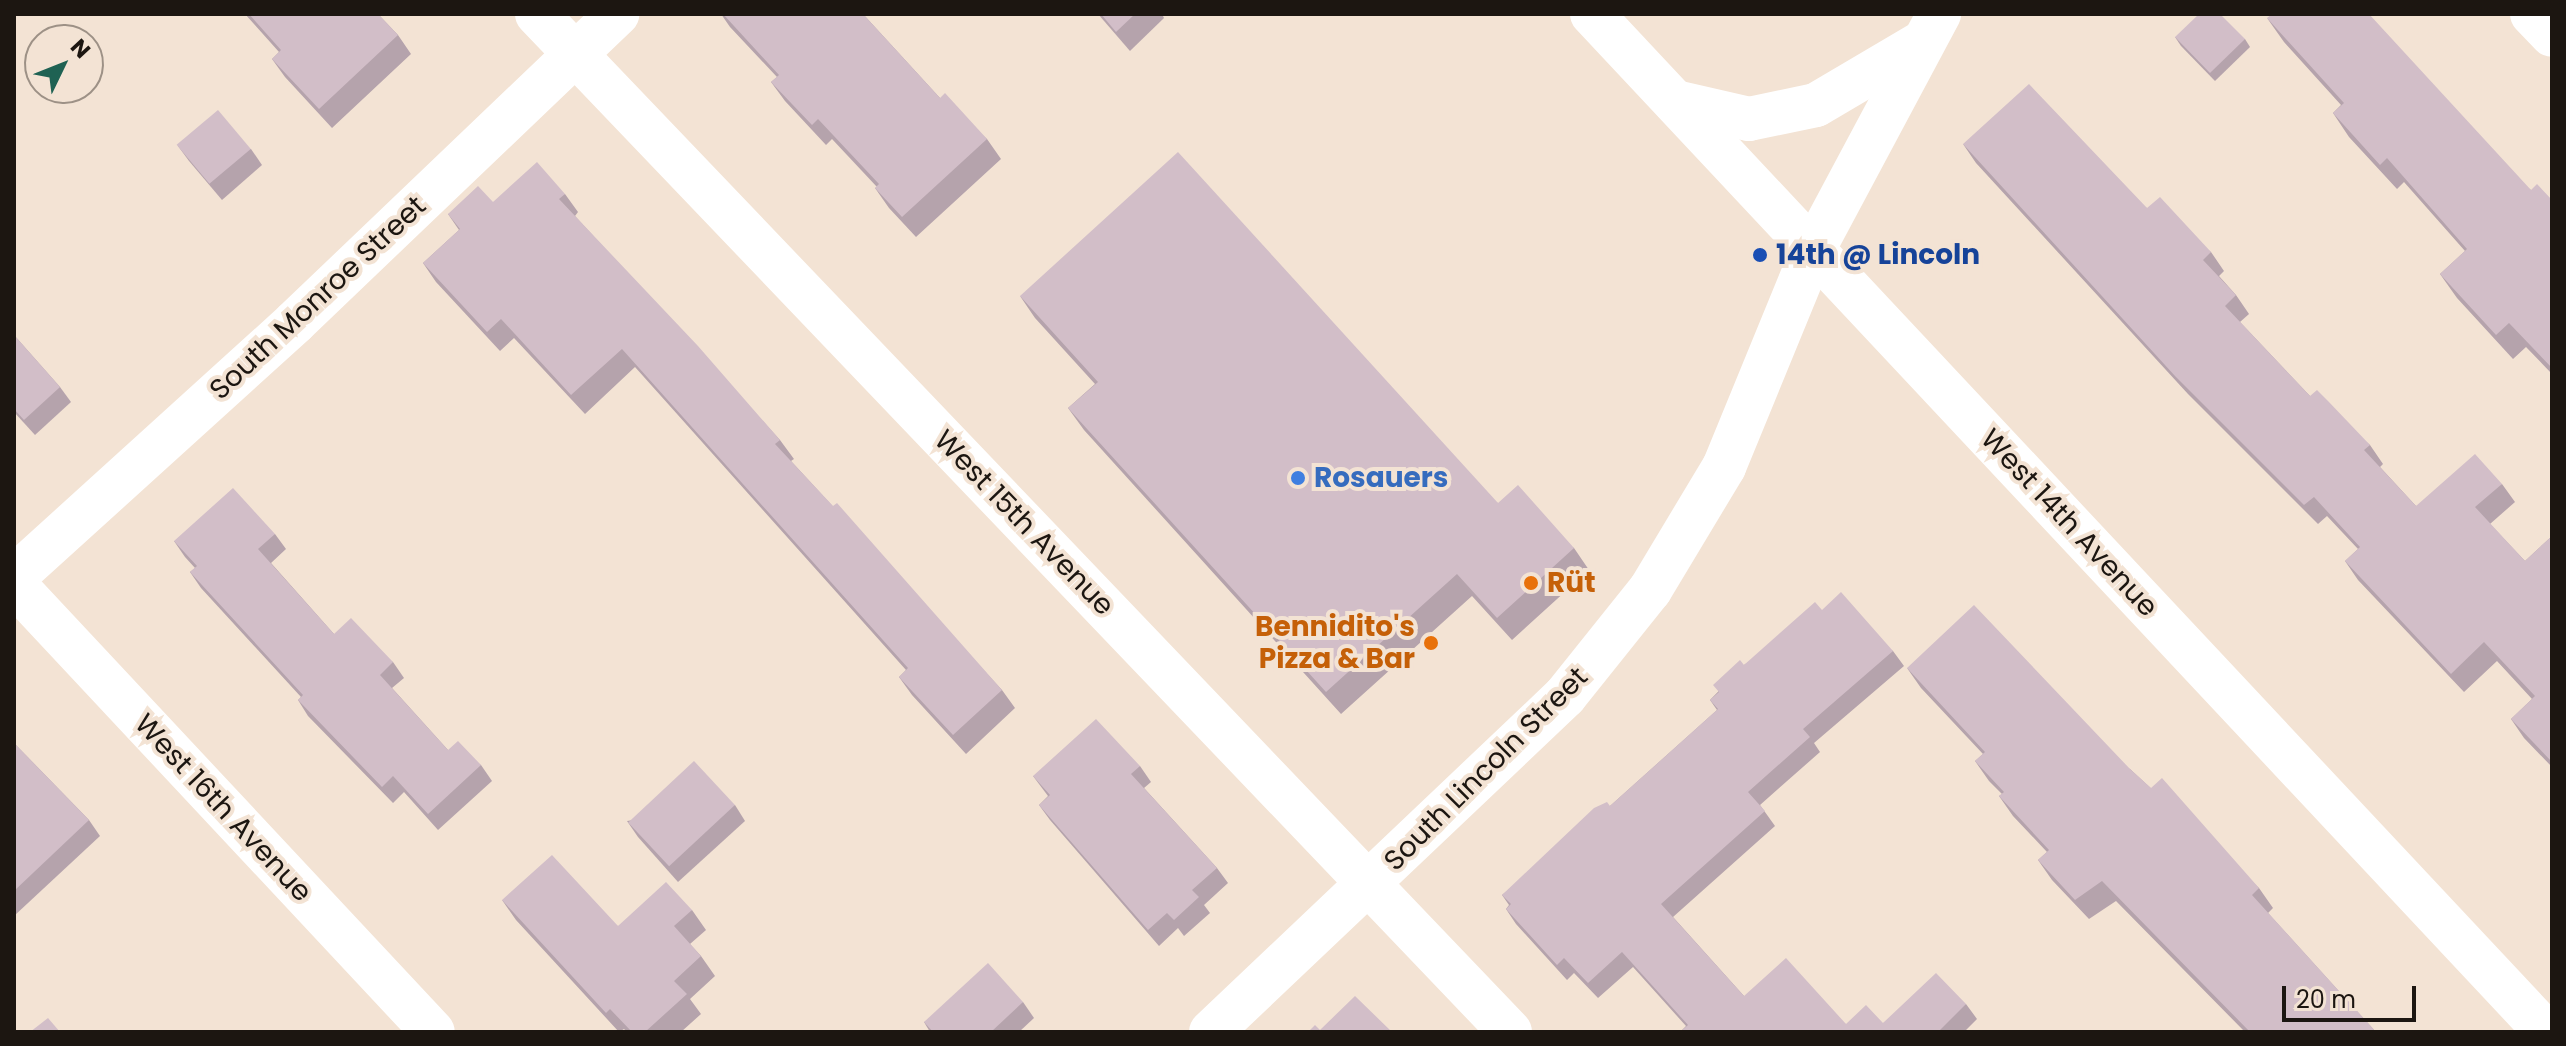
<!DOCTYPE html>
<meta charset="utf-8">
<style>
body{margin:0}
#map{position:relative;width:2566px;height:1046px;overflow:hidden;background:#f3e3d4;font-family:Poppins,sans-serif}
div>[style]{position:absolute}
[style*='--x']{left:calc(var(--x)*1px);top:calc(var(--y)*1px);width:calc(var(--w)*1px);rotate:calc(var(--a)*1deg)}
.minor>*{height:44px;margin:-22px;padding:0 22px;transform-origin:22px;border-radius:22px;background:#fff}
.wall>*{inset:0;background:#b5a3ac}
.building>*{inset:0;background:#d2bec8;transform-origin:0 0}
.dots>*{width:22px;height:22px;translate:-50% -50%;box-sizing:border-box;border:4px solid #f3e3d4;border-radius:50%}
span{translate:-50% -50%;white-space:nowrap;text-align:center;line-height:1.15;-webkit-text-stroke:8px #f3e3d4;paint-order:stroke}
.transit-label{font-size:28px;color:#164399;font-weight:700}
.left{translate:0 -50%;text-align:left}
.street-label{font-size:28px;color:#1c1611}
.shop-label{font-size:28px;color:#366cbe;font-weight:700}
.food-label{font-size:28px;color:#c56008;font-weight:700}
.right{translate:-100% -50%;text-align:right}
.frame{position:absolute;inset:0;border:16px solid #1c1611;pointer-events:none}
.north{position:absolute;left:24px;top:24px;width:80px;height:80px;box-sizing:border-box;background:#f3e3d4;border:2px solid #9d9186;border-radius:50%;rotate:47deg;font-size:22px;font-weight:700;line-height:32px;text-align:center;color:#1c1611}
.north::after{content:'';display:block;margin:auto;width:28px;height:36px;background:#1f6253;clip-path:polygon(50% 0,100% 100%,50% 72%,0 100%)}
.scale{position:absolute;left:2282px;top:986px;width:134px;height:36px;box-sizing:border-box;border:4px solid #1c1611;border-top:0;padding-left:10px;font-size:24px;line-height:28px;white-space:nowrap;color:#1c1611;-webkit-text-stroke:6px #f3e3d4;paint-order:stroke}
</style>
<div id="map">
<div class="minor">
<i style="--x:537;--y:14;--w:1408;--a:46.29"></i>
<i style="--x:1592;--y:14;--w:1395;--a:46.86"></i>
<i style="--x:2532;--y:14;--w:29;--a:46"></i>
<i style="--x:1675;--y:102;--w:76;--a:12.9"></i>
<i style="--x:1749;--y:119;--w:68;--a:-11.8"></i>
<i style="--x:1816;--y:105;--w:124;--a:-30.5"></i>
<i style="--x:14;--y:577;--w:379;--a:-42.2"></i>
<i style="--x:295;--y:322;--w:446;--a:-43.7"></i>
<i style="--x:14;--y:584;--w:613;--a:46.92"></i>
<i style="--x:1211;--y:1032;--w:488;--a:-43.5"></i>
<i style="--x:1565;--y:696;--w:136;--a:-51.3"></i>
<i style="--x:1650;--y:590;--w:144;--a:-59"></i>
<i style="--x:1724;--y:467;--w:235;--a:-67.7"></i>
<i style="--x:1813;--y:250;--w:268;--a:-61.9"></i>
</div>
<div class="wall">
<i style="clip-path:polygon(245px 14px,378px 14px,398px 35px,411px 54px,332px 128px,285px 77px,272px 59px,279px 52px)"></i>
<i style="clip-path:polygon(721px 14px,863px 14px,940px 98px,987px 139px,1001px 159px,916px 237px,889px 208px,875px 188px,877px 187px,832px 139px,826px 145px,785px 101px,771px 82px,777px 77px,730px 27px)"></i>
<i style="clip-path:polygon(1098px 14px,1162px 14px,1164px 18px,1130px 51px)"></i>
<i style="clip-path:polygon(2267px 18px,2531px 190px,2552px 200px,2552px 374px,2526px 347px,2513px 359px,2457px 298px,2440px 274px,2465px 251px,2404px 182px,2397px 189px,2349px 137px,2333px 113px,2341px 105px,2284px 42px)"></i>
<i style="clip-path:polygon(2175px 37px,2245px 39px,2250px 47px,2215px 81px,2181px 46px)"></i>
<i style="clip-path:polygon(1963px 144px,2147px 208px,2211px 252px,2224px 271px,2219px 276px,2236px 295px,2249px 314px,2240px 322px,2310px 396px,2370px 445px,2383px 464px,2380px 467px,2416px 506px,2502px 484px,2515px 502px,2490px 524px,2525px 561px,2552px 536px,2552px 767px,2524px 738px,2511px 719px,2532px 699px,2497px 661px,2464px 692px,2358px 580px,2345px 561px,2358px 549px,2327px 516px,2318px 524px,2188px 394px,1976px 163px)"></i>
<i style="clip-path:polygon(178px 146px,251px 149px,262px 165px,222px 200px,189px 161px)"></i>
<i style="clip-path:polygon(565px 194px,578px 212px,575px 216px,780px 440px,794px 459px,791px 461px,1002px 690px,1015px 708px,966px 754px,912px 695px,899px 677px,906px 670px,635px 367px,585px 414px,514px 338px,500px 351px,436px 282px,423px 263px,459px 230px,448px 214px,493px 202px)"></i>
<i style="clip-path:polygon(1020px 296px,1498px 503px,1574px 548px,1589px 570px,1512px 640px,1472px 596px,1341px 714px,1084px 430px,1068px 408px,1095px 384px,1035px 318px)"></i>
<i style="clip-path:polygon(14px 335px,60px 387px,71px 402px,35px 435px,14px 412px)"></i>
<i style="clip-path:polygon(275px 534px,286px 549px,271px 563px,334px 634px,393px 662px,404px 678px,392px 688px,448px 750px,481px 765px,492px 781px,438px 830px,404px 792px,393px 803px,308px 716px,298px 700px,301px 697px,201px 588px,190px 572px,195px 568px,185px 557px,174px 541px)"></i>
<i style="clip-path:polygon(1822px 610px,1893px 651px,1904px 666px,1814px 743px,1820px 752px,1760px 805px,1775px 826px,1673px 917px,1744px 996px,1846px 1024px,1883px 1023px,1966px 1004px,1977px 1019px,1964px 1032px,1680px 1032px,1686px 1026px,1633px 967px,1598px 998px,1574px 973px,1567px 980px,1516px 924px,1506px 909px,1509px 905px,1502px 895px,1610px 806px,1717px 710px,1710px 700px,1744px 665px)"></i>
<i style="clip-path:polygon(1907px 668px,2130px 769px,2259px 888px,2273px 908px,2268px 913px,2376px 1032px,2245px 1032px,2116px 901px,2089px 919px,2052px 880px,2038px 860px,2047px 852px,2013px 816px,1999px 796px,2002px 794px,1989px 781px,1975px 761px,1983px 754px,1921px 688px)"></i>
<i style="clip-path:polygon(14px 743px,89px 820px,100px 836px,14px 916px)"></i>
<i style="clip-path:polygon(1140px 766px,1151px 782px,1144px 788px,1217px 868px,1228px 883px,1204px 905px,1210px 913px,1184px 936px,1178px 928px,1159px 946px,1050px 820px,1039px 805px,1048px 796px,1033px 776px)"></i>
<i style="clip-path:polygon(735px 805px,745px 821px,678px 882px,638px 837px,627px 821px)"></i>
<i style="clip-path:polygon(502px 900px,618px 926px,692px 910px,706px 930px,690px 944px,701px 956px,715px 976px,690px 999px,701px 1014px,681px 1032px,627px 1032px,624px 1029px,619px 1032px,516px 920px)"></i>
<i style="clip-path:polygon(1023px 1002px,1034px 1018px,1019px 1032px,930px 1032px,924px 1022px)"></i>
</div>
<div class="building">
<i style="clip-path:polygon(249px 14px,378px 14px,398px 35px,319px 109px,272px 59px,281px 50px)"></i>
<i style="clip-path:polygon(723px 14px,863px 14px,940px 98px,945px 93px,987px 139px,902px 217px,875px 188px,879px 184px,818px 119px,812px 125px,771px 82px,779px 75px)"></i>
<i style="clip-path:polygon(1101px 14px,1135px 14px,1116px 32px)"></i>
<i style="clip-path:polygon(2199px 14px,2220px 14px,2245px 39px,2210px 73px,2175px 37px)"></i>
<i style="clip-path:polygon(2272px 14px,2369px 14px,2531px 190px,2537px 184px,2552px 200px,2552px 368px,2509px 323px,2496px 335px,2440px 274px,2467px 249px,2387px 158px,2380px 165px,2333px 113px,2344px 103px,2267px 18px)"></i>
<i style="clip-path:polygon(2029px 84px,2147px 208px,2160px 197px,2211px 252px,2203px 260px,2236px 295px,2225px 306px,2310px 396px,2317px 390px,2328px 401px,2370px 445px,2364px 450px,2416px 506px,2475px 454px,2502px 484px,2475px 507px,2525px 561px,2552px 536px,2552px 762px,2511px 719px,2535px 696px,2484px 642px,2451px 674px,2345px 561px,2360px 547px,2314px 497px,2304px 505px,2175px 376px,1963px 144px)"></i>
<i style="left:218px;top:110px;width:51px;height:54px;rotate:50deg"></i>
<i style="clip-path:polygon(1178px 152px,1498px 503px,1518px 485px,1574px 548px,1497px 618px,1457px 574px,1326px 692px,1068px 408px,1098px 382px,1020px 296px)"></i>
<i style="clip-path:polygon(537px 162px,565px 194px,559px 199px,698px 346px,780px 440px,775px 444px,833px 506px,837px 503px,1002px 690px,953px 735px,899px 677px,908px 668px,622px 349px,571px 395px,501px 319px,487px 332px,423px 263px,460px 229px,448px 214px,478px 186px,493px 202px)"></i>
<i style="clip-path:polygon(14px 335px,60px 387px,24px 420px,14px 409px)"></i>
<i style="clip-path:polygon(233px 488px,275px 534px,258px 549px,334px 634px,351px 618px,393px 662px,380px 675px,448px 750px,458px 741px,481px 765px,428px 814px,393px 776px,382px 787px,298px 700px,303px 695px,190px 572px,197px 566px,174px 541px)"></i>
<i style="clip-path:polygon(1841px 592px,1893px 651px,1803px 729px,1810px 737px,1748px 792px,1765px 811px,1661px 904px,1744px 996px,1786px 958px,1846px 1024px,1866px 1005px,1883px 1023px,1936px 973px,1966px 1004px,1938px 1032px,1680px 1032px,1688px 1025px,1622px 952px,1588px 983px,1564px 958px,1557px 965px,1506px 909px,1511px 904px,1502px 895px,1594px 808px,1607px 802px,1610px 806px,1718px 709px,1710px 700px,1719px 692px,1713px 685px,1740px 660px,1744px 665px,1815px 602px,1822px 610px)"></i>
<i style="clip-path:polygon(1974px 605px,2130px 769px,2151px 788px,2162px 778px,2259px 888px,2252px 895px,2376px 1032px,2250px 1032px,2102px 881px,2075px 900px,2038px 860px,2049px 850px,1999px 796px,2004px 792px,1975px 761px,1985px 752px,1907px 668px)"></i>
<i style="clip-path:polygon(1096px 719px,1140px 766px,1131px 774px,1217px 868px,1192px 890px,1199px 897px,1174px 920px,1167px 913px,1148px 930px,1039px 805px,1050px 795px,1033px 776px)"></i>
<i style="clip-path:polygon(14px 743px,89px 820px,14px 891px)"></i>
<i style="left:694px;top:761px;width:60px;height:90px;rotate:47deg"></i>
<i style="clip-path:polygon(552px 855px,618px 926px,666px 882px,692px 910px,674px 926px,701px 956px,674px 981px,687px 994px,645px 1032px,632px 1032px,610px 1009px,606px 1013px,502px 900px)"></i>
<i style="clip-path:polygon(988px 963px,1023px 1002px,991px 1032px,933px 1032px,924px 1022px)"></i>
<i style="clip-path:polygon(1355px 996px,1392px 1032px,1308px 1032px,1315px 1025px,1320px 1030px)"></i>
<i style="clip-path:polygon(48px 1018px,60px 1032px,30px 1032px)"></i>
</div>
<div class="dots">
<i style="left:1760px;top:255px;background:#1a4fb4"></i>
<i style="left:1298px;top:478px;background:#3f7fe0"></i>
<i style="left:1531px;top:583px;background:#e8710a"></i>
<i style="left:1431px;top:643px;background:#e8710a"></i>
</div>
<div class="transit-label">
<span class="left" style="left:1776px;top:255px">14th @ Lincoln</span>
</div>
<div class="street-label">
<span style="left:318px;top:298px;rotate:-43deg">South Monroe Street</span>
<span style="left:1024px;top:523px;rotate:46deg">West 15th Avenue</span>
<span style="left:2069px;top:523px;rotate:47deg">West 14th Avenue</span>
<span style="left:1486px;top:769px;rotate:-45deg">South Lincoln Street</span>
<span style="left:223px;top:808px;rotate:47deg">West 16th Avenue</span>
</div>
<div class="shop-label">
<span class="left" style="left:1314px;top:478px">Rosauers</span>
</div>
<div class="food-label">
<span class="left" style="left:1547px;top:583px">Rüt</span>
<span class="right" style="left:1415px;top:643px">Bennidito's<br>Pizza &amp; Bar</span>
</div>
<div class="frame"></div>
<div class="north">N</div>
<div class="scale">20 m</div>
</div>
